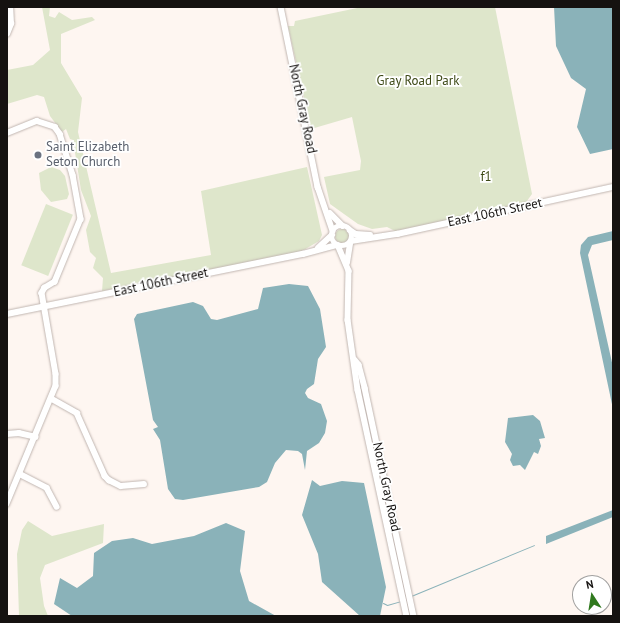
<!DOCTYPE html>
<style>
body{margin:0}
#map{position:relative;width:620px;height:623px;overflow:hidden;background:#fef6f1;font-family:"PT Sans",sans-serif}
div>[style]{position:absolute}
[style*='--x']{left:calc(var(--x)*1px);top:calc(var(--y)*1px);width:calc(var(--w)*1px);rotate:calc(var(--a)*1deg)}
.green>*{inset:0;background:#dee6cb;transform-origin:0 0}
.round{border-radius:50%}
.water>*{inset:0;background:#8ab2b9}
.stream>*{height:1px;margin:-0.5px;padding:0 0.5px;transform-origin:0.5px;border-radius:0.5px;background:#8ab2b9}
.roads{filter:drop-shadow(0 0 1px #c1b6b1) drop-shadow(0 0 1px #c1b6b1)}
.minor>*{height:5.5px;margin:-2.75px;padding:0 2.75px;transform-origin:2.75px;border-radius:2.75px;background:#fff}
.minor>.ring{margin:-2.75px;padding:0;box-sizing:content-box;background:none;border:5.5px solid #fff;border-radius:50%}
.dots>*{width:11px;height:11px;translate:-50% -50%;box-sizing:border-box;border:2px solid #fff;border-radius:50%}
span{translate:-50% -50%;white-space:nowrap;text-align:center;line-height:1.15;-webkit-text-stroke:3.5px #fff;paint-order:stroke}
.park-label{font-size:13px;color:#3c4815}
.street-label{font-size:13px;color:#151210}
.worship-label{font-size:13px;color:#5b616d}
.left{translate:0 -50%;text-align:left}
.frame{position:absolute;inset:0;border:8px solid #151210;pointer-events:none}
.north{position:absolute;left:572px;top:575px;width:40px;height:40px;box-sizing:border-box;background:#fff;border:1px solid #a1a09f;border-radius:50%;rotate:348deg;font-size:11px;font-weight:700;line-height:16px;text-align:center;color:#151210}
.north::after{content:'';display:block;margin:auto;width:14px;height:18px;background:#30791e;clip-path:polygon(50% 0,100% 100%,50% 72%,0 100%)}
</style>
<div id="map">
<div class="green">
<i style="clip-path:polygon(42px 7px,50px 7px,49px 16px,55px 18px,59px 12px,72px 20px,92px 17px,95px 20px,61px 34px,61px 63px,82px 98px,78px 132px,111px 273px,211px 255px,201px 191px,307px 167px,322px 235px,319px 241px,297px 254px,102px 291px,103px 278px,93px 268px,96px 258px,90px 252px,86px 230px,91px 216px,81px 190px,73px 140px,70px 139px,66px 129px,62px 132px,50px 116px,44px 97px,37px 95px,7px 104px,7px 70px,33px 65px,50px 50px)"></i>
<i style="clip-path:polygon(362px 7px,495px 7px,532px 194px,524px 205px,397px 232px,387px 227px,372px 229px,358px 224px,330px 204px,324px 177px,360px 170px,361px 161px,352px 117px,311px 129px,288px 26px,294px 26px,295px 21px)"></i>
<i style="clip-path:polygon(51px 167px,60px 170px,65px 176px,69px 194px,67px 199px,51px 202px,41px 190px,39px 173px)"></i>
<i style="left:46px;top:204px;width:29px;height:66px;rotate:22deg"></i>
<i class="round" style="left:335px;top:229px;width:14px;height:14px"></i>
<i style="clip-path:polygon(28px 521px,52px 536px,104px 524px,103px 543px,45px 565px,40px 578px,44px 606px,48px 616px,19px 616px,17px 554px,22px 530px)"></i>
</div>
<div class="water">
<i style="clip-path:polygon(554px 7px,613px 7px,613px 149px,590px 154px,577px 127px,586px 89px,571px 78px,556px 46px)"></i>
<i style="clip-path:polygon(613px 231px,613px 240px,592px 245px,588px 255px,613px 367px,613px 409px,580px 253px,581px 245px,588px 237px)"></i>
<i style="clip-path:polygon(289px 284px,308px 286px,320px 309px,326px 347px,318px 359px,314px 384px,307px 389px,305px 393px,308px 398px,321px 404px,327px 421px,325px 433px,319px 443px,307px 451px,305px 470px,302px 454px,298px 451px,286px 450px,275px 463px,267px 482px,259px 487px,183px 500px,175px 499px,168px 489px,160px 440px,153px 429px,158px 427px,153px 420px,134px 319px,137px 314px,193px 302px,203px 306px,211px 319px,217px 320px,258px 309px,263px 288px)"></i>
<i style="clip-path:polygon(533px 415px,540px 421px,545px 438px,539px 439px,541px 446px,538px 454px,534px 452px,525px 470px,520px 465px,513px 466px,510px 460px,512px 454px,505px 442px,508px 418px)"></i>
<i style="clip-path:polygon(312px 480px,320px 486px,342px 481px,364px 483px,386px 587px,380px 616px,360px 616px,322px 582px,318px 554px,302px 515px)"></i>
<i style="clip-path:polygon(613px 510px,613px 517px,546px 544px,546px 536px)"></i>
<i style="clip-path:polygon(226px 523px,245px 531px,240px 571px,249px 601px,276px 616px,72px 616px,54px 604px,60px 578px,77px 588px,93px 576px,94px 553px,112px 541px,133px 538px,152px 544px,194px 536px)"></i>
</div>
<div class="stream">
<i style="--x:411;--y:596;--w:133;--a:-22.5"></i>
<i style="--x:383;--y:603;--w:4;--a:27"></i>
<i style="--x:387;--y:605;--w:15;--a:-16"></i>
</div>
<div class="roads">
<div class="minor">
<i style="--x:281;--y:7;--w:184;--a:78.4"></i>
<i style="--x:318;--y:187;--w:46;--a:71.2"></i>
<i style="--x:7;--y:34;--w:11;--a:-68"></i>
<i style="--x:11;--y:24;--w:17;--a:-93"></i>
<i style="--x:7;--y:133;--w:32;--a:-22"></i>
<i style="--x:37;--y:121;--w:19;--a:18"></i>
<i style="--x:55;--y:127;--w:9;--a:54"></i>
<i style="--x:60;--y:134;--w:43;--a:72.4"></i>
<i style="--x:73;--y:175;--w:45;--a:79.7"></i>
<i style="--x:81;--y:219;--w:68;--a:112.4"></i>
<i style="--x:55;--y:282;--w:12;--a:149"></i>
<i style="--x:45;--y:288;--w:6;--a:121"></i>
<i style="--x:42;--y:293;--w:82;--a:80.2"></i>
<i style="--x:56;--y:374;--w:12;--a:90"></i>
<i style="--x:56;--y:386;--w:128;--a:112.6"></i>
<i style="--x:330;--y:213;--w:18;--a:45"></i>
<i class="ring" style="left:332px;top:226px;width:14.5px;height:14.5px"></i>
<i style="--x:350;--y:230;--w:7;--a:34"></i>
<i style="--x:356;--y:234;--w:14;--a:4"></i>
<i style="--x:351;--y:241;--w:47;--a:-8.7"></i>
<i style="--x:397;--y:234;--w:221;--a:-12.3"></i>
<i style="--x:338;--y:245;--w:28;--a:67"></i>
<i style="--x:349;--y:271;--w:49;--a:91.2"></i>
<i style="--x:348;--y:320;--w:71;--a:81.9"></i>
<i style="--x:358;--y:390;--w:231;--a:77.8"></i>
<i style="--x:318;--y:248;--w:19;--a:-43"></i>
<i style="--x:347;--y:263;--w:20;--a:-81"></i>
<i style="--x:7;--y:314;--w:302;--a:-11.5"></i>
<i style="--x:303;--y:254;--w:34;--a:-15"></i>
<i style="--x:355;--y:360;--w:6;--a:51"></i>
<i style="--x:359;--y:365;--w:24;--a:75"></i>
<i style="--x:365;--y:388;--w:233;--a:77.9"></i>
<i style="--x:52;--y:399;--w:29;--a:29"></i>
<i style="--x:77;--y:413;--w:69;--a:66"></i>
<i style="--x:105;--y:476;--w:6;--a:45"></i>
<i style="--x:109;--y:480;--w:13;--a:27"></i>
<i style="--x:121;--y:486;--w:23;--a:-5"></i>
<i style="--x:7;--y:434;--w:12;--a:-5"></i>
<i style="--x:19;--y:433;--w:17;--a:13"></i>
<i style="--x:20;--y:474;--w:30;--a:27"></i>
<i style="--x:47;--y:488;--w:21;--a:62"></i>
</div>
</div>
<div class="dots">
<i style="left:38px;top:155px;background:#6b7280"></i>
</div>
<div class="park-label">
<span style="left:418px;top:81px">Gray Road Park</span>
<span style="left:486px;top:177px">f1</span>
</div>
<div class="street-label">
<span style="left:302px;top:109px;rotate:78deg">North Gray Road</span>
<span style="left:495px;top:213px;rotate:-12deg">East 106th Street</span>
<span style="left:161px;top:283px;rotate:-12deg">East 106th Street</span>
<span style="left:386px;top:487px;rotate:78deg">North Gray Road</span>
</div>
<div class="worship-label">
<span class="left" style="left:46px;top:155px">Saint Elizabeth<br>Seton Church</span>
</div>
<div class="frame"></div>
<div class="north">N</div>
</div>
